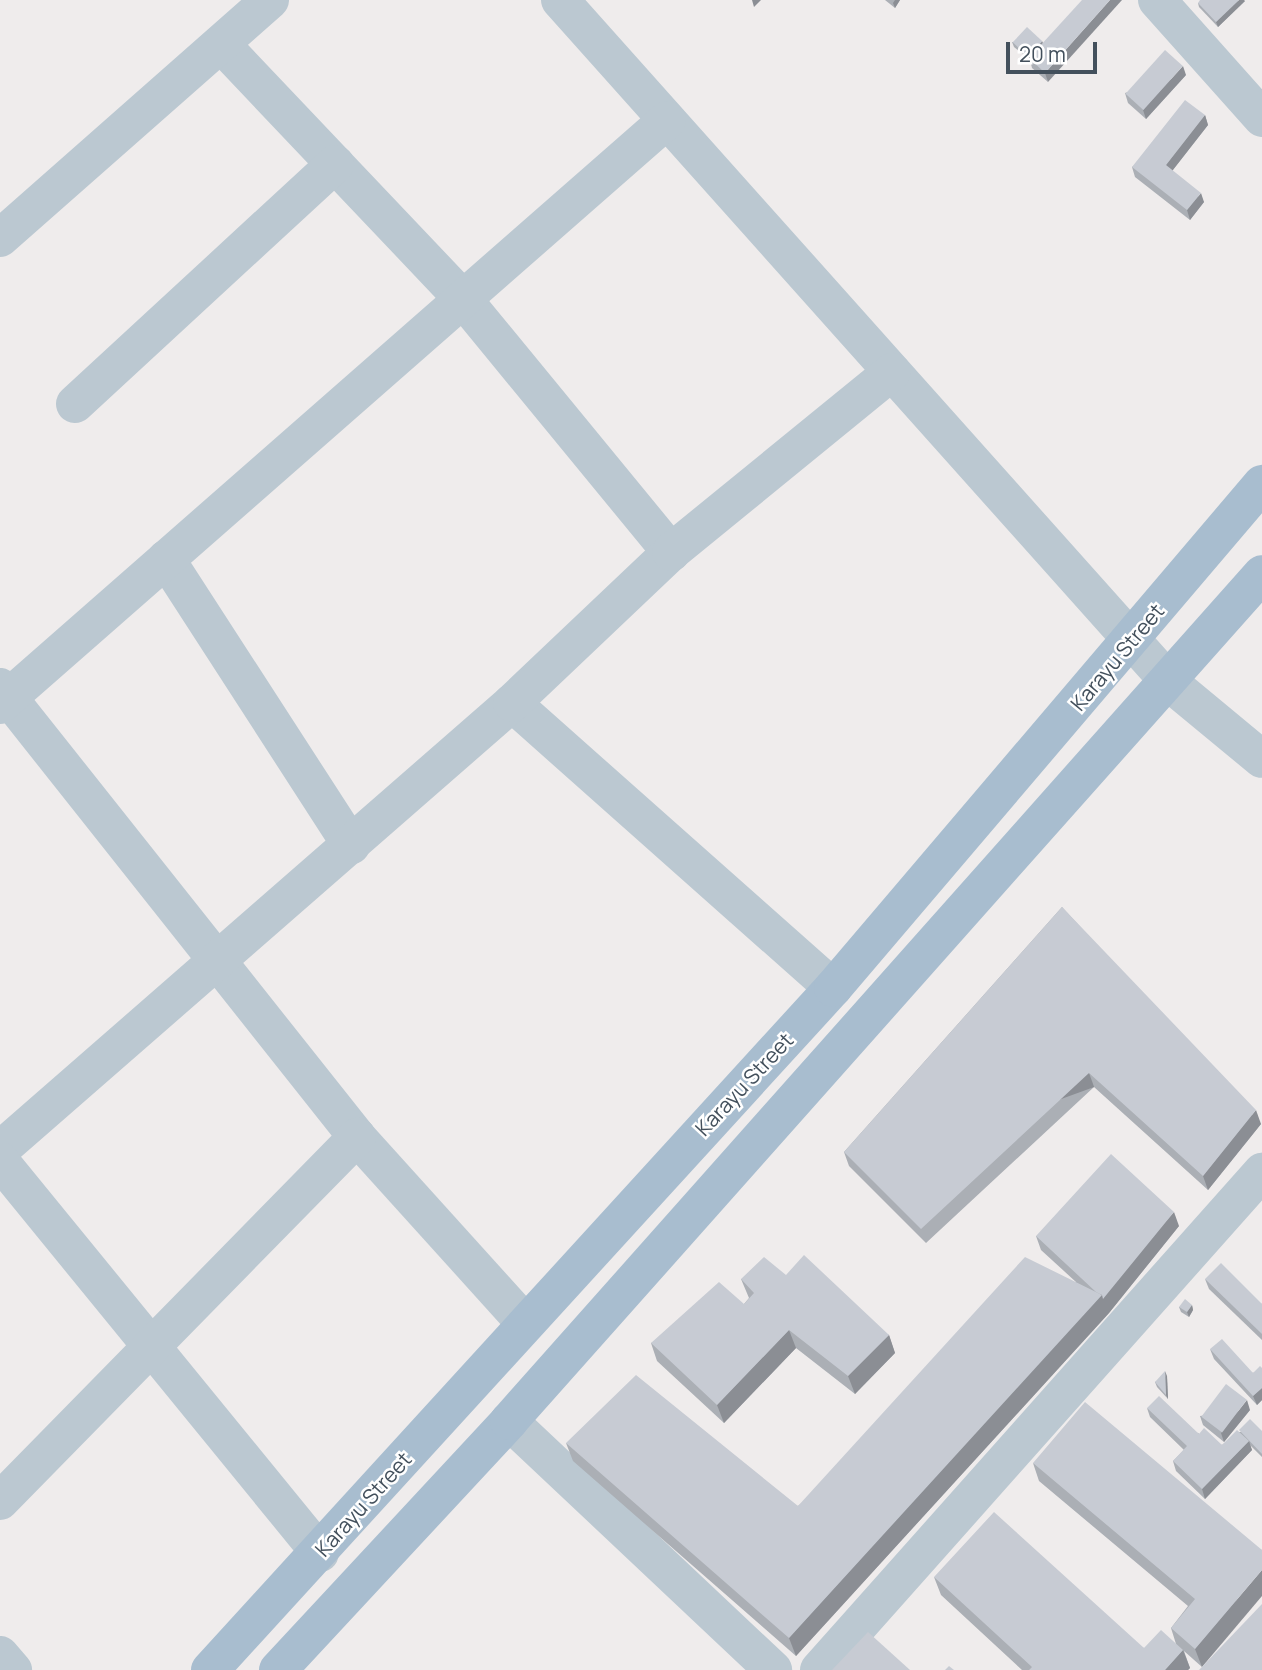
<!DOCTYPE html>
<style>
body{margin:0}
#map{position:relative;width:1262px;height:1670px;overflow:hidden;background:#efecec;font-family:Manrope,sans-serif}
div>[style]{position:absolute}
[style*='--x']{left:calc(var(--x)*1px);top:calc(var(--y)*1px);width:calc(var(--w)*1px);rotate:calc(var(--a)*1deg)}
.minor>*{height:38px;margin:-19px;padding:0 19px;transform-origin:19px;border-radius:19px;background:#bbc8d1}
.major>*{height:38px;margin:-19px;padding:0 19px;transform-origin:19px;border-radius:19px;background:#a8bdcf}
.wall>*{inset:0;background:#abafb5}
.shaded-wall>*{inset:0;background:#8b8e94;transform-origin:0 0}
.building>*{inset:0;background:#c7cbd3;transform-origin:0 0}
span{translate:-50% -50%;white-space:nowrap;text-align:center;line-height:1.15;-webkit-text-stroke:5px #fff;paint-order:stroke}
.street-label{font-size:21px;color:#43505c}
.scale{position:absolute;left:1006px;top:42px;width:91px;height:32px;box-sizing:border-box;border:4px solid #43505c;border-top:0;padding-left:9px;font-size:21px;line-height:24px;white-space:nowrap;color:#43505c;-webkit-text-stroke:5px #fff;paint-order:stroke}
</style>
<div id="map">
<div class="minor">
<i style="--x:560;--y:0;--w:916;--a:48.23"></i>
<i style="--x:1170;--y:683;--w:119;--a:39.6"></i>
<i style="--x:1157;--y:0;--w:158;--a:48.3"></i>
<i style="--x:221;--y:44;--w:352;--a:46.5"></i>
<i style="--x:463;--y:299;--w:328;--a:50.6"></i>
<i style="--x:0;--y:238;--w:360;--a:-41.4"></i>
<i style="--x:75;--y:404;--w:354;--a:-42.7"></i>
<i style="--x:166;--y:559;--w:341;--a:57.1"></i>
<i style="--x:0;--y:687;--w:574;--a:51.57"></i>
<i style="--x:357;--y:1137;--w:251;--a:47.9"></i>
<i style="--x:512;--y:703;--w:429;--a:41.6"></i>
<i style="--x:0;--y:705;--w:887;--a:-41.25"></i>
<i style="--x:0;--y:1150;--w:680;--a:-41.12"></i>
<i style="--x:512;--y:703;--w:219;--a:-43.5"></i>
<i style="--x:671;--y:552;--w:285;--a:-39.2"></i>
<i style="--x:0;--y:1161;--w:506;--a:50.77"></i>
<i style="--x:509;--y:1421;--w:363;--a:43.3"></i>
<i style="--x:0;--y:1501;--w:510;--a:-45.56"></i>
<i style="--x:0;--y:1655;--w:20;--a:49"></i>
<i style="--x:819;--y:1670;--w:667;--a:-48.35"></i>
</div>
<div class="major">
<i style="--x:210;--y:1670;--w:924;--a:-47.59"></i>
<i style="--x:833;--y:988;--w:662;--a:-49.6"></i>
<i style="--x:278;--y:1670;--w:340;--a:-47.1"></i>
<i style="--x:509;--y:1421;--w:1133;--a:-48.36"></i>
</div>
<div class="wall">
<i style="clip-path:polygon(885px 0,900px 0,895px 8px)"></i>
<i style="clip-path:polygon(1245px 1px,1218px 27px,1199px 7px,1198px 3px)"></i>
<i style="clip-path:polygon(1012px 42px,1043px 43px,1048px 82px,1032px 68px,1030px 60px,1014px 47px)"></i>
<i style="clip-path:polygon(1186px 75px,1146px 119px,1128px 103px,1125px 93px)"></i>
<i style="clip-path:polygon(1205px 115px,1208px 125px,1172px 171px,1204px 202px,1190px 220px,1135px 177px,1132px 167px)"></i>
<i style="clip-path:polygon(1062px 907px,1261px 1124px,1208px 1190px,1094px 1087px,926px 1243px,849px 1166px,844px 1152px)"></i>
<i style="clip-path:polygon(1179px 1226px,1109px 1313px,796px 1656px,573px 1461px,566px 1443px,798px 1506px,1076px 1282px,1041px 1250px,1036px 1236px)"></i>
<i style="clip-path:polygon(786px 1275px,889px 1335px,895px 1353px,855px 1394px,796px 1348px,724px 1423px,657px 1361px,651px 1343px,744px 1304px,749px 1298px,741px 1279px)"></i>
<i style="clip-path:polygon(1205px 1279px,1262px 1304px,1262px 1340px,1209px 1289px)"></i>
<i style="clip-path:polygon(1192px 1305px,1193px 1310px,1189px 1317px,1181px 1312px,1179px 1307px)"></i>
<i style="clip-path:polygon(1210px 1349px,1253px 1373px,1262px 1368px,1262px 1400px,1257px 1405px,1214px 1359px)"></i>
<i style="clip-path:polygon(1167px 1376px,1168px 1399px,1157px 1387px,1155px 1382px)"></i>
<i style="clip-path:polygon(1147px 1408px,1222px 1445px,1239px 1432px,1262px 1431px,1262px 1457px,1250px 1445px,1252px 1450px,1205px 1499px,1176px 1471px,1173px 1461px,1184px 1450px,1150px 1417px)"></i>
<i style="clip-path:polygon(1250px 1410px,1224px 1442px,1203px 1425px,1200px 1416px)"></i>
<i style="clip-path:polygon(1033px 1463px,1262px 1550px,1202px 1667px,1184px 1651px,1190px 1668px,1188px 1670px,1022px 1670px,941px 1595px,934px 1577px,1144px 1648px,1176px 1644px,1171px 1628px,1188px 1606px,1039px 1481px)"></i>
</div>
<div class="shaded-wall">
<i style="clip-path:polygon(752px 0,761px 0,754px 7px)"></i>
<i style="clip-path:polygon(895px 0,900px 0,895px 8px,893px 3px)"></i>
<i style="clip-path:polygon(1110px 0,1122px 0,1048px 82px,1045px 73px)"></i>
<i style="clip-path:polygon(1239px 0,1244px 0,1245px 1px,1218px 27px,1216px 22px)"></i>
<i style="clip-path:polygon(1042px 41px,1044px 45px,1029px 58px,1029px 61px,1028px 56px)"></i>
<i style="clip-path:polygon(1183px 66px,1186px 75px,1146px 119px,1143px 110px)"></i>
<i style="clip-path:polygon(1205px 115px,1208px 125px,1169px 175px,1166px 165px)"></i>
<i style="clip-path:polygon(1201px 193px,1204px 202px,1190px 220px,1187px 210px)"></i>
<i style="left:1089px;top:1073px;width:15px;height:229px;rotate:70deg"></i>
<i style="clip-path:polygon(1256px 1110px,1261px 1124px,1208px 1190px,1203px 1176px)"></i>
<i style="clip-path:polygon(1174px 1212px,1179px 1226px,1109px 1313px,796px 1656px,789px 1638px)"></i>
<i style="clip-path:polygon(1192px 1305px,1193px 1310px,1189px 1317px,1187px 1312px)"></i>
<i style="clip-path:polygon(789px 1330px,796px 1348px,724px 1423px,717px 1405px)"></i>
<i style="clip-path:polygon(889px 1335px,895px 1353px,855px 1394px,848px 1376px)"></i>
<i style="clip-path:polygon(1165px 1371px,1167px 1376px,1168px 1399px,1166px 1395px)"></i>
<i style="clip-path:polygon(1262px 1388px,1262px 1400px,1257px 1405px,1253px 1396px)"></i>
<i style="clip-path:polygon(1247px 1400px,1250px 1410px,1224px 1442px,1221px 1433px)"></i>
<i style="clip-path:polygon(1249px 1441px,1252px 1450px,1205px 1499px,1202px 1489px)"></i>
<i style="clip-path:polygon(1262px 1570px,1262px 1596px,1202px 1667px,1195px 1649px)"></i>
<i style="clip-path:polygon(1183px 1650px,1190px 1668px,1188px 1670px,1165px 1670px)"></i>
</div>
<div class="building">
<i style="clip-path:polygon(1082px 0,1110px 0,1045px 73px,1029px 58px)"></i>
<i style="clip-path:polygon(1200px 0,1239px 0,1216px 22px,1198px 3px)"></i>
<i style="left:1027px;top:27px;width:21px;height:21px;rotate:43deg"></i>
<i style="left:1165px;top:50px;width:24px;height:59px;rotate:42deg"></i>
<i style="clip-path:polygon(1185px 100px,1205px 115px,1166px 165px,1201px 193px,1187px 210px,1132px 167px)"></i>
<i style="clip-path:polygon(1062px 907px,1256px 1110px,1203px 1176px,1089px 1073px,921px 1229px,844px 1152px)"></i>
<i style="clip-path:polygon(1111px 1154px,1174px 1212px,1103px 1299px,1102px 1295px,1096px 1292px,1036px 1236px)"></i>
<i style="clip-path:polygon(804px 1255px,889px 1335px,848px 1376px,789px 1330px,717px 1405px,651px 1343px,719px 1282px,744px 1304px,754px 1293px,741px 1279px,764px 1257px,786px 1275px)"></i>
<i style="clip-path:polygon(1025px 1257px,1102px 1295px,789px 1638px,566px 1443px,636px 1375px,798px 1506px)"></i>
<i style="clip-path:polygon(1221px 1263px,1262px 1304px,1262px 1334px,1205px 1279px)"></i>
<i style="clip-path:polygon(1185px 1299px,1192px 1305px,1187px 1312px,1179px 1307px)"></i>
<i style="clip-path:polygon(1222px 1339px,1253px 1373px,1260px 1366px,1262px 1368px,1262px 1388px,1253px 1396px,1210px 1349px)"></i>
<i style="clip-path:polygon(1165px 1371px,1166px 1395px,1155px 1382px)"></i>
<i style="left:1226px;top:1384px;width:26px;height:41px;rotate:37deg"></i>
<i style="clip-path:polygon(1159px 1396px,1199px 1434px,1204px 1428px,1222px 1445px,1237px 1430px,1249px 1441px,1202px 1489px,1173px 1461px,1187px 1446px,1147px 1408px)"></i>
<i style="clip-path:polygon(1085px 1402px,1262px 1550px,1262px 1570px,1195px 1649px,1171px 1628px,1195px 1599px,1033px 1463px)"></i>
<i style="clip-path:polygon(1250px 1419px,1262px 1431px,1262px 1454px,1239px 1430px)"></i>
<i style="clip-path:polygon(994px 1512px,1144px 1648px,1161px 1630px,1183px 1650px,1165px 1670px,1029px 1670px,1032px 1667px,934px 1577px)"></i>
<i style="clip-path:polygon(1262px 1604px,1262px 1670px,1199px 1670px)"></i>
<i style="clip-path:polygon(868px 1632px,910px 1670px,832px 1670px)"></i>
<i style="clip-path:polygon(949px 1666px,954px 1670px,945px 1670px)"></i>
</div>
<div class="street-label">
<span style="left:1117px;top:657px;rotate:-50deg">Karayu Street</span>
<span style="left:744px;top:1084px;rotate:-47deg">Karayu Street</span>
<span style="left:363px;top:1504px;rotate:-48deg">Karayu Street</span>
</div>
<div class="scale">20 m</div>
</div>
